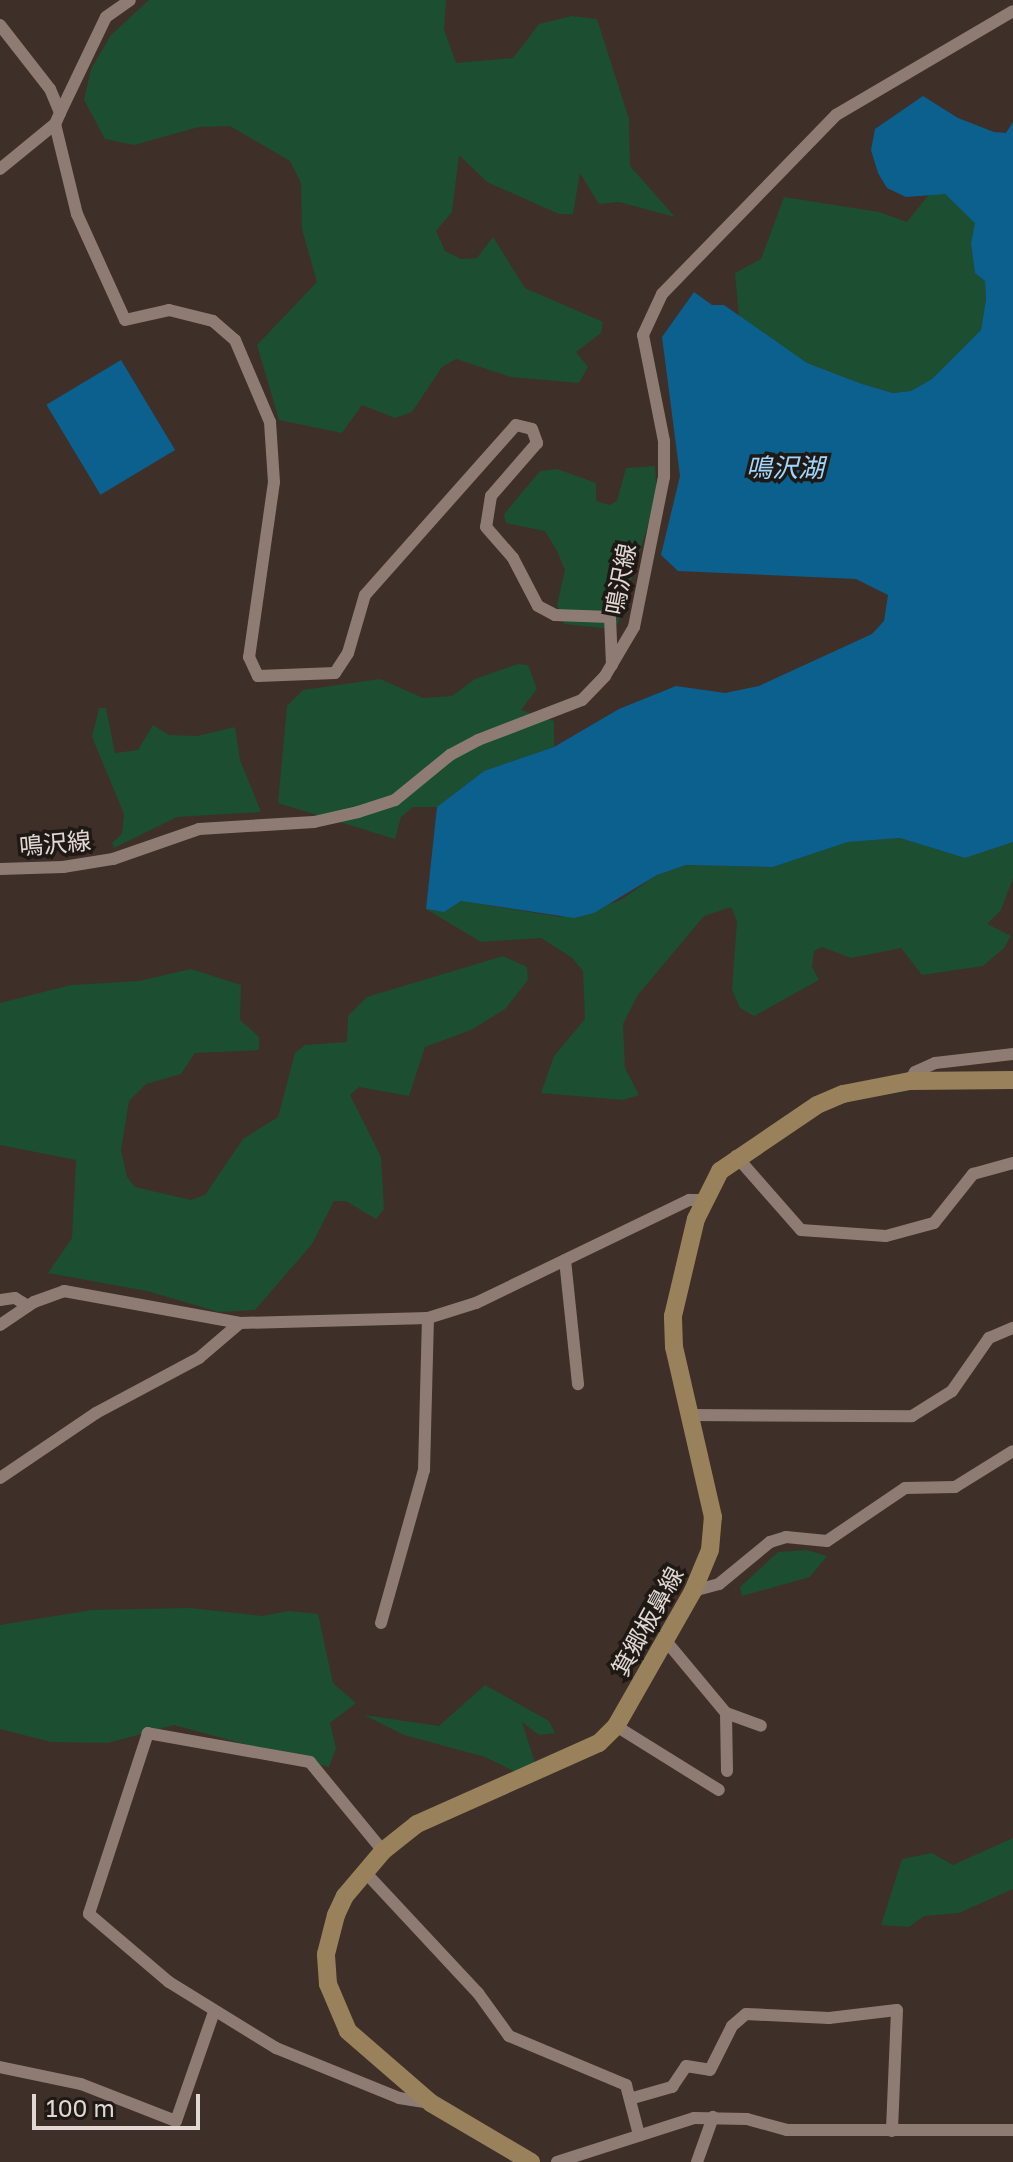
<!DOCTYPE html>
<meta charset="utf-8">
<style>
body{margin:0}
#map{position:relative;width:1013px;height:2162px;overflow:hidden;background:#3e2f28;font-family:"Golos Text","Noto Sans JP",sans-serif}
div>[style]{position:absolute}
[style*='--x']{left:calc(var(--x)*1px);top:calc(var(--y)*1px);width:calc(var(--w)*1px);rotate:calc(var(--a)*1deg)}
.green>*{inset:0;background:#1c4e32}
.water>*{inset:0;background:#0c608d;transform-origin:0 0}
.minor>*{height:12px;margin:-6px;padding:0 6px;transform-origin:6px;border-radius:6px;background:#8e7c74}
.secondary>*{height:18px;margin:-9px;padding:0 9px;transform-origin:9px;border-radius:9px;background:#99825b}
span{translate:-50% -50%;white-space:nowrap;text-align:center;line-height:1.15;-webkit-text-stroke:7px #1f1916;paint-order:stroke}
.street-label{font-size:24px;color:#e1d7d3}
.water-label{font-size:26px;color:#a0d7fe;font-style:italic}
.scale{position:absolute;left:32px;top:2094px;width:168px;height:36px;box-sizing:border-box;border:4px solid #e1d7d3;border-top:0;padding-left:10px;font-size:24px;line-height:28px;white-space:nowrap;color:#e1d7d3;-webkit-text-stroke:6px #1f1916;paint-order:stroke}
</style>
<div id="map">
<div class="green">
<i style="clip-path:polygon(149px 0,446px 0,444px 29px,456px 63px,513px 58px,539px 24px,572px 16px,597px 19px,629px 119px,630px 166px,675px 217px,619px 202px,599px 204px,580px 173px,573px 214px,559px 214px,487px 182px,459px 155px,452px 212px,436px 231px,445px 251px,461px 259px,477px 258px,493px 237px,525px 288px,603px 322px,601px 333px,576px 352px,588px 367px,579px 383px,511px 377px,456px 359px,442px 367px,412px 412px,395px 418px,362px 405px,342px 433px,279px 420px,257px 345px,317px 282px,302px 229px,301px 183px,290px 161px,230px 126px,199px 127px,134px 145px,105px 139px,84px 100px,91px 69px,111px 35px)"></i>
<i style="clip-path:polygon(930px 193px,945px 194px,976px 223px,971px 244px,975px 273px,985px 281px,986px 299px,981px 330px,932px 379px,911px 391px,893px 393px,862px 384px,807px 363px,739px 318px,735px 273px,761px 259px,784px 197px,879px 212px,907px 222px)"></i>
<i style="clip-path:polygon(655px 466px,657px 495px,618px 624px,611px 629px,564px 624px,557px 605px,565px 570px,557px 551px,545px 531px,506px 523px,504px 514px,540px 471px,557px 469px,596px 483px,596px 501px,609px 505px,617px 501px,626px 468px)"></i>
<i style="clip-path:polygon(518px 664px,528px 665px,537px 689px,521px 710px,554px 721px,554px 747px,484px 771px,437px 807px,413px 807px,401px 817px,395px 839px,278px 803px,287px 706px,303px 690px,380px 679px,423px 698px,452px 696px,475px 679px)"></i>
<i style="clip-path:polygon(99px 708px,106px 708px,115px 753px,138px 750px,153px 725px,169px 735px,197px 736px,235px 727px,240px 760px,261px 812px,177px 817px,114px 848px,112px 843px,122px 834px,124px 814px,92px 737px)"></i>
<i style="clip-path:polygon(900px 838px,965px 858px,1013px 842px,1013px 878px,1001px 910px,987px 924px,1011px 936px,1004px 948px,983px 966px,922px 975px,901px 948px,851px 958px,822px 947px,814px 951px,812px 967px,819px 980px,754px 1016px,740px 1008px,732px 989px,737px 921px,731px 907px,704px 916px,637px 996px,623px 1024px,625px 1068px,639px 1095px,623px 1100px,541px 1093px,554px 1056px,585px 1019px,583px 971px,571px 957px,541px 938px,481px 942px,426px 909px,444px 912px,461px 901px,561px 917px,619px 901px,657px 875px,686px 865px,773px 867px,848px 842px)"></i>
<i style="clip-path:polygon(503px 956px,527px 967px,528px 980px,505px 1009px,471px 1030px,425px 1047px,409px 1096px,359px 1087px,350px 1095px,381px 1157px,384px 1209px,376px 1219px,346px 1201px,334px 1201px,312px 1244px,255px 1310px,219px 1312px,147px 1291px,48px 1273px,72px 1238px,76px 1160px,0 1145px,0 1003px,71px 985px,139px 981px,191px 969px,241px 985px,240px 1020px,259px 1037px,259px 1050px,195px 1053px,181px 1074px,146px 1084px,129px 1101px,121px 1150px,127px 1177px,135px 1187px,191px 1200px,205px 1195px,243px 1139px,278px 1117px,295px 1053px,305px 1045px,347px 1042px,348px 1016px,367px 997px)"></i>
<i style="clip-path:polygon(807px 1550px,827px 1556px,810px 1577px,742px 1596px,740px 1587px,778px 1552px)"></i>
<i style="clip-path:polygon(190px 1608px,262px 1616px,289px 1611px,318px 1614px,333px 1683px,356px 1703px,330px 1723px,336px 1748px,329px 1767px,174px 1725px,108px 1743px,51px 1742px,0 1729px,0 1625px,92px 1610px)"></i>
<i style="clip-path:polygon(485px 1685px,549px 1721px,555px 1733px,539px 1735px,522px 1722px,536px 1766px,522px 1775px,485px 1757px,404px 1735px,364px 1715px,439px 1726px)"></i>
<i style="clip-path:polygon(1013px 1838px,1013px 1889px,959px 1913px,924px 1916px,909px 1927px,881px 1925px,902px 1859px,932px 1853px,953px 1865px)"></i>
</div>
<div class="water">
<i style="clip-path:polygon(923px 96px,958px 118px,994px 132px,1006px 133px,1013px 122px,1013px 842px,965px 858px,900px 838px,848px 842px,773px 867px,686px 865px,657px 875px,594px 913px,574px 918px,461px 901px,444px 912px,426px 909px,437px 807px,484px 771px,554px 747px,619px 709px,676px 686px,725px 693px,759px 686px,872px 634px,884px 621px,888px 595px,856px 579px,678px 571px,661px 555px,680px 476px,662px 337px,694px 292px,712px 305px,724px 305px,807px 363px,862px 384px,893px 393px,911px 391px,932px 379px,981px 330px,986px 299px,985px 281px,975px 273px,971px 244px,975px 223px,945px 194px,906px 197px,887px 188px,878px 173px,871px 150px,875px 129px)"></i>
<i style="left:121px;top:360px;width:105px;height:87px;rotate:59deg"></i>
</div>
<div class="minor">
<i style="--x:0;--y:25;--w:81;--a:52"></i>
<i style="--x:50;--y:89;--w:26;--a:67"></i>
<i style="--x:60;--y:113;--w:12;--a:114"></i>
<i style="--x:55;--y:124;--w:71;--a:140.7"></i>
<i style="--x:60;--y:113;--w:106;--a:-64.4"></i>
<i style="--x:106;--y:17;--w:29;--a:-35"></i>
<i style="--x:55;--y:124;--w:93;--a:76.3"></i>
<i style="--x:77;--y:214;--w:116;--a:65.6"></i>
<i style="--x:125;--y:320;--w:45;--a:-12.8"></i>
<i style="--x:169;--y:310;--w:45;--a:14"></i>
<i style="--x:213;--y:321;--w:29;--a:41"></i>
<i style="--x:235;--y:340;--w:89;--a:66.9"></i>
<i style="--x:270;--y:422;--w:60;--a:86.2"></i>
<i style="--x:274;--y:482;--w:177;--a:98.1"></i>
<i style="--x:249;--y:657;--w:21;--a:65"></i>
<i style="--x:258;--y:676;--w:77;--a:-2.2"></i>
<i style="--x:335;--y:673;--w:24;--a:-57"></i>
<i style="--x:348;--y:653;--w:60;--a:-73.7"></i>
<i style="--x:365;--y:595;--w:227;--a:-48.4"></i>
<i style="--x:516;--y:425;--w:16;--a:14"></i>
<i style="--x:532;--y:429;--w:15;--a:70"></i>
<i style="--x:537;--y:443;--w:70;--a:131"></i>
<i style="--x:491;--y:496;--w:31;--a:99"></i>
<i style="--x:486;--y:527;--w:41;--a:48.9"></i>
<i style="--x:513;--y:558;--w:54;--a:62.5"></i>
<i style="--x:538;--y:606;--w:19;--a:28"></i>
<i style="--x:555;--y:615;--w:55;--a:2.1"></i>
<i style="--x:610;--y:617;--w:48;--a:87.6"></i>
<i style="--x:0;--y:869;--w:63;--a:-1.8"></i>
<i style="--x:63;--y:867;--w:51;--a:-9.1"></i>
<i style="--x:113;--y:859;--w:91;--a:-19.2"></i>
<i style="--x:199;--y:829;--w:115;--a:-3.5"></i>
<i style="--x:314;--y:822;--w:45;--a:-12.8"></i>
<i style="--x:358;--y:812;--w:39;--a:-18"></i>
<i style="--x:395;--y:800;--w:71;--a:-39.3"></i>
<i style="--x:450;--y:755;--w:32;--a:-28"></i>
<i style="--x:478;--y:740;--w:111;--a:-21"></i>
<i style="--x:582;--y:700;--w:33;--a:-46"></i>
<i style="--x:605;--y:676;--w:57;--a:-59.4"></i>
<i style="--x:634;--y:627;--w:153;--a:-78.7"></i>
<i style="--x:664;--y:477;--w:36;--a:-90"></i>
<i style="--x:664;--y:441;--w:108;--a:-101.2"></i>
<i style="--x:643;--y:335;--w:45;--a:-65.1"></i>
<i style="--x:662;--y:294;--w:250;--a:-45.8"></i>
<i style="--x:836;--y:115;--w:205;--a:-30.4"></i>
<i style="--x:910;--y:1081;--w:10;--a:-61"></i>
<i style="--x:915;--y:1072;--w:22;--a:-24"></i>
<i style="--x:935;--y:1063;--w:79;--a:-6.6"></i>
<i style="--x:736;--y:1156;--w:98;--a:48.7"></i>
<i style="--x:801;--y:1230;--w:85;--a:4"></i>
<i style="--x:886;--y:1236;--w:50;--a:-15.2"></i>
<i style="--x:934;--y:1223;--w:63;--a:-51.5"></i>
<i style="--x:973;--y:1174;--w:41;--a:-15.4"></i>
<i style="--x:565;--y:1260;--w:125;--a:84"></i>
<i style="--x:0;--y:1300;--w:15;--a:-8"></i>
<i style="--x:15;--y:1298;--w:15;--a:32"></i>
<i style="--x:0;--y:1325;--w:41;--a:-34.1"></i>
<i style="--x:34;--y:1302;--w:32;--a:-20"></i>
<i style="--x:64;--y:1291;--w:179;--a:10.3"></i>
<i style="--x:240;--y:1323;--w:188;--a:-1.5"></i>
<i style="--x:428;--y:1318;--w:50;--a:-17.4"></i>
<i style="--x:476;--y:1303;--w:237;--a:-25.8"></i>
<i style="--x:689;--y:1200;--w:14;--a:0"></i>
<i style="--x:690;--y:1415;--w:222;--a:0.3"></i>
<i style="--x:912;--y:1416;--w:47;--a:-32"></i>
<i style="--x:952;--y:1391;--w:65;--a:-55.1"></i>
<i style="--x:989;--y:1338;--w:26;--a:-23"></i>
<i style="--x:0;--y:1478;--w:116;--a:-34.1"></i>
<i style="--x:96;--y:1413;--w:117;--a:-28.1"></i>
<i style="--x:199;--y:1358;--w:54;--a:-40.5"></i>
<i style="--x:693;--y:1591;--w:27;--a:-15"></i>
<i style="--x:719;--y:1584;--w:66;--a:-39.5"></i>
<i style="--x:770;--y:1542;--w:17;--a:-17"></i>
<i style="--x:786;--y:1537;--w:41;--a:5.6"></i>
<i style="--x:827;--y:1541;--w:94;--a:-34.2"></i>
<i style="--x:905;--y:1488;--w:50;--a:-1.1"></i>
<i style="--x:955;--y:1487;--w:68;--a:-31.8"></i>
<i style="--x:381;--y:1623;--w:159;--a:-74.3"></i>
<i style="--x:424;--y:1470;--w:152;--a:-88.5"></i>
<i style="--x:666;--y:1641;--w:94;--a:50.2"></i>
<i style="--x:726;--y:1713;--w:37;--a:20"></i>
<i style="--x:726;--y:1713;--w:58;--a:89"></i>
<i style="--x:616;--y:1726;--w:121;--a:31.9"></i>
<i style="--x:383;--y:1851;--w:115;--a:-129.4"></i>
<i style="--x:310;--y:1762;--w:165;--a:-169.9"></i>
<i style="--x:148;--y:1733;--w:190;--a:108.1"></i>
<i style="--x:89;--y:1914;--w:105;--a:40.4"></i>
<i style="--x:169;--y:1982;--w:126;--a:31.7"></i>
<i style="--x:276;--y:2048;--w:133;--a:22.1"></i>
<i style="--x:399;--y:2098;--w:32;--a:9"></i>
<i style="--x:365;--y:1872;--w:166;--a:47"></i>
<i style="--x:478;--y:1993;--w:53;--a:54.2"></i>
<i style="--x:509;--y:2036;--w:127;--a:22.7"></i>
<i style="--x:626;--y:2085;--w:52;--a:75.4"></i>
<i style="--x:0;--y:2067;--w:83;--a:11.9"></i>
<i style="--x:81;--y:2084;--w:102;--a:21.3"></i>
<i style="--x:176;--y:2121;--w:115;--a:-70.8"></i>
<i style="--x:633;--y:2098;--w:41;--a:-15.8"></i>
<i style="--x:672;--y:2087;--w:25;--a:-56"></i>
<i style="--x:686;--y:2066;--w:24;--a:9"></i>
<i style="--x:710;--y:2070;--w:49;--a:-63.4"></i>
<i style="--x:732;--y:2026;--w:18;--a:-41"></i>
<i style="--x:746;--y:2014;--w:83;--a:2.8"></i>
<i style="--x:829;--y:2018;--w:68;--a:-6.7"></i>
<i style="--x:897;--y:2010;--w:121;--a:92.4"></i>
<i style="--x:557;--y:2162;--w:144;--a:-17.8"></i>
<i style="--x:694;--y:2118;--w:53;--a:1.1"></i>
<i style="--x:747;--y:2119;--w:41;--a:15.4"></i>
<i style="--x:787;--y:2130;--w:226;--a:0"></i>
<i style="--x:697;--y:2162;--w:48;--a:-70.4"></i>
</div>
<div class="secondary">
<i style="--x:531;--y:2162;--w:116;--a:-149.5"></i>
<i style="--x:431;--y:2103;--w:110;--a:-139.1"></i>
<i style="--x:348;--y:2031;--w:51;--a:-113.1"></i>
<i style="--x:328;--y:1984;--w:30;--a:-94"></i>
<i style="--x:326;--y:1954;--w:40;--a:-75.6"></i>
<i style="--x:336;--y:1915;--w:21;--a:-65"></i>
<i style="--x:345;--y:1896;--w:59;--a:-49.8"></i>
<i style="--x:383;--y:1851;--w:43;--a:-38.5"></i>
<i style="--x:417;--y:1824;--w:199;--a:-24"></i>
<i style="--x:599;--y:1743;--w:24;--a:-45"></i>
<i style="--x:616;--y:1726;--w:155;--a:-60.3"></i>
<i style="--x:693;--y:1591;--w:44;--a:-67.5"></i>
<i style="--x:710;--y:1550;--w:33;--a:-85"></i>
<i style="--x:713;--y:1517;--w:174;--a:-102.9"></i>
<i style="--x:674;--y:1347;--w:31;--a:-92"></i>
<i style="--x:673;--y:1316;--w:100;--a:-76.7"></i>
<i style="--x:696;--y:1219;--w:54;--a:-63.4"></i>
<i style="--x:720;--y:1171;--w:117;--a:-34.2"></i>
<i style="--x:817;--y:1105;--w:28;--a:-23"></i>
<i style="--x:843;--y:1094;--w:68;--a:-11"></i>
<i style="--x:910;--y:1081;--w:103;--a:-0.6"></i>
</div>
<div class="street-label">
<span style="left:620px;top:579px;rotate:-79deg">鳴沢線</span>
<span style="left:55px;top:843px;rotate:-5deg">鳴沢線</span>
<span style="left:647px;top:1621px;rotate:-61deg">箕郷板鼻線</span>
</div>
<div class="water-label">
<span style="left:785px;top:468px">鳴沢湖</span>
</div>
<div class="scale">100 m</div>
</div>
